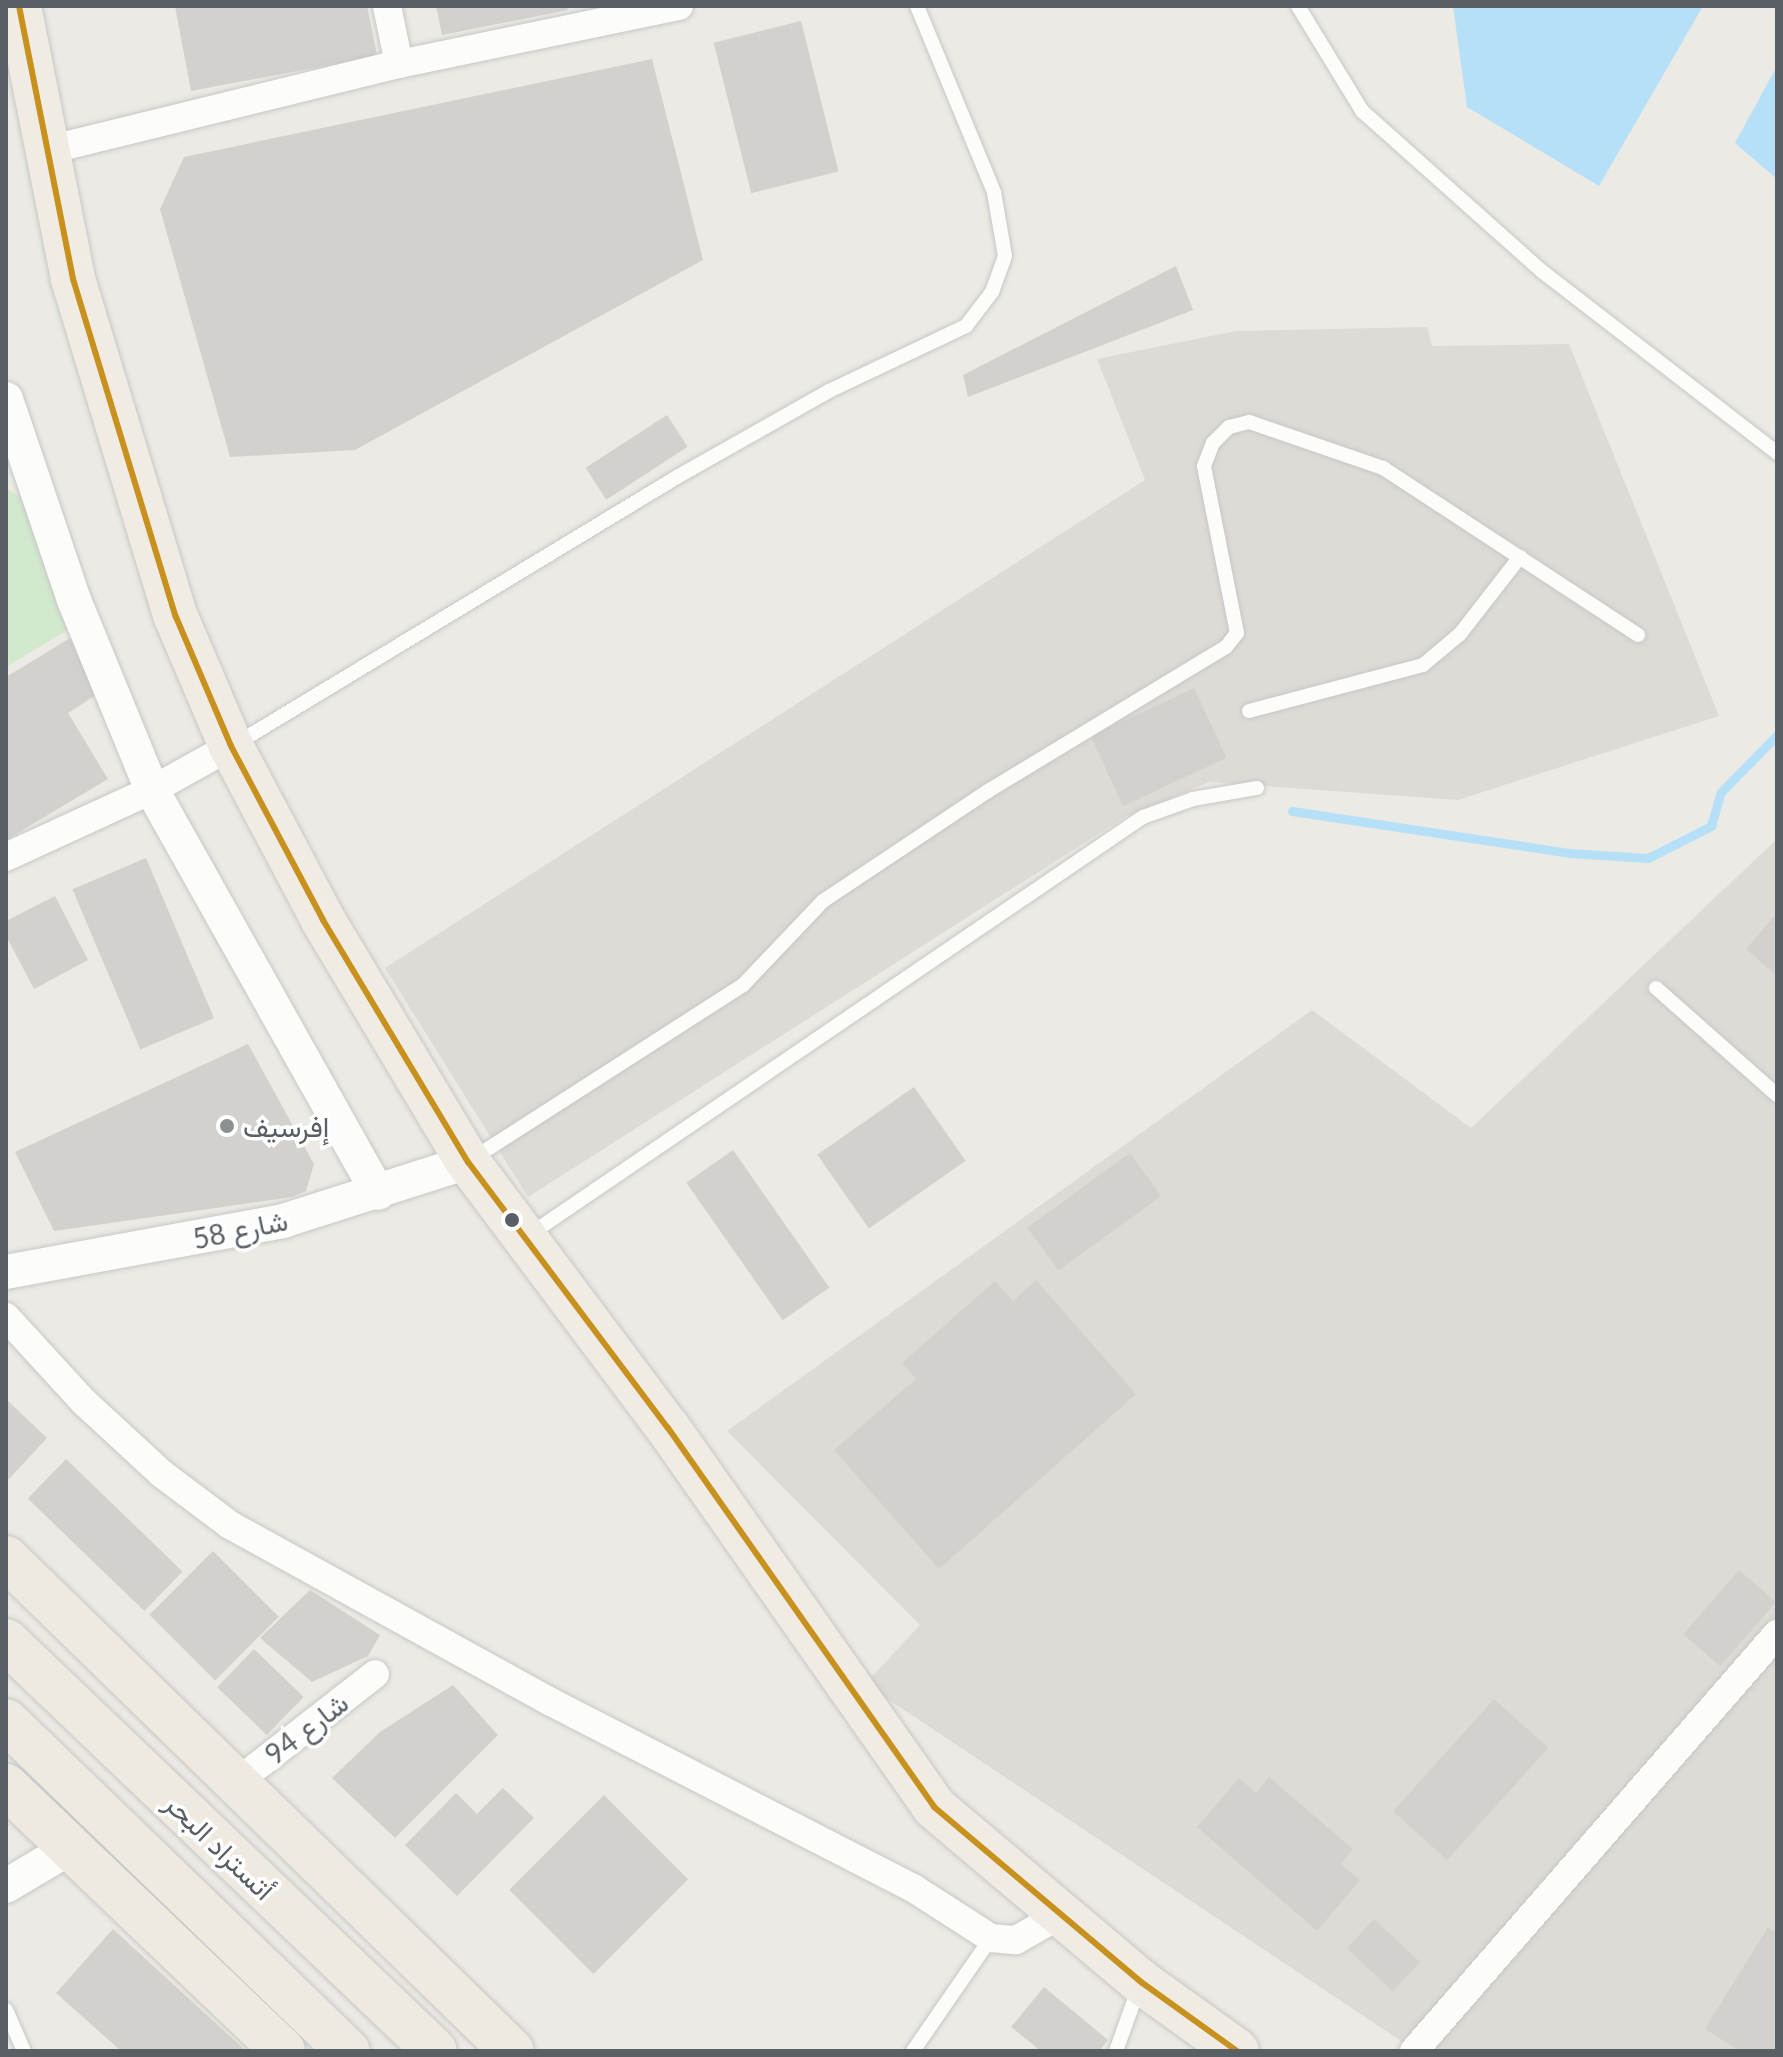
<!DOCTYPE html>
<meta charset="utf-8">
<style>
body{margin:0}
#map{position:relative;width:1783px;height:2057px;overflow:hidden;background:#ebeae4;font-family:Lato,Vazirmatn,sans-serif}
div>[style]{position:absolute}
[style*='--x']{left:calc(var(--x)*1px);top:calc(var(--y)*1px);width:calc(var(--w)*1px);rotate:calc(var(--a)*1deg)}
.industrial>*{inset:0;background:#dedbd7}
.green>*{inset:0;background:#d2e9cd}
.water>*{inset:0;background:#b6e0f7}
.stream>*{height:9px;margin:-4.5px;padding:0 4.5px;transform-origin:4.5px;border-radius:4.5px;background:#b6e0f7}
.building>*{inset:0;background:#d2d1ce;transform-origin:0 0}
.roads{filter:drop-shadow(0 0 2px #c6c7c6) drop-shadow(0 0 2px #c6c7c6)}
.service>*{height:14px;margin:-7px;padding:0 7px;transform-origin:7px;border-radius:7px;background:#fcfcfb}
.minor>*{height:28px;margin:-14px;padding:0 14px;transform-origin:14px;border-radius:14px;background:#fcfcfb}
.tertiary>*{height:34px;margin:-17px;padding:0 17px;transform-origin:17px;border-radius:17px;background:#fcfcfb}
.trunk>*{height:44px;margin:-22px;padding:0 22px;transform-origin:22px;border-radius:22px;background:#f0ece4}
.motorway>*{height:44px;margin:-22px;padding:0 22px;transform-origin:22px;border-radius:22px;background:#eeeae0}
.bus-1>*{height:6px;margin:-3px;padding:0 3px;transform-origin:3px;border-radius:3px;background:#c8911e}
.dots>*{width:22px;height:22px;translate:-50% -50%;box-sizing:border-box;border:4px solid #fff;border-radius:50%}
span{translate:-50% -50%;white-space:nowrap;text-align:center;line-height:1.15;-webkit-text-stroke:7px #fff;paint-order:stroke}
.poi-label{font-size:28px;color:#595f64}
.left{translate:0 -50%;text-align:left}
.street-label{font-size:28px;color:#595f64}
.frame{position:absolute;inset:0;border:8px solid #595f64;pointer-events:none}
</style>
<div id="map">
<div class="industrial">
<i style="clip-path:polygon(1427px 327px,1432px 346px,1569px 344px,1719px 716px,1458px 800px,1209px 782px,1125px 817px,528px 1197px,385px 968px,1145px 480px,1097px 359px,1236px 331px)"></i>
<i style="clip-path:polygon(1777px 839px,1777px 2051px,1416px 2051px,865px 1684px,920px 1625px,727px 1431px,1312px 1010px,1471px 1128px)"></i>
</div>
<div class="green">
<i style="clip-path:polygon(6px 489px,19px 496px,58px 574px,69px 629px,6px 667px)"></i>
</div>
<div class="water">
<i style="clip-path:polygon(1453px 6px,1703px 6px,1599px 186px,1467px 107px)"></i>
<i style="clip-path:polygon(1777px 66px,1777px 179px,1735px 143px)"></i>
</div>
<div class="stream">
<i style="--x:1292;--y:811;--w:280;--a:8.6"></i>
<i style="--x:1569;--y:853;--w:79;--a:3.6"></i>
<i style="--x:1648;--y:858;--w:71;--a:-26.9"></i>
<i style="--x:1711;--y:826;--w:35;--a:-74"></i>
<i style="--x:1721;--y:792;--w:80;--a:-45.5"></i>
</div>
<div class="building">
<i style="clip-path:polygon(175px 6px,367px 6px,377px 56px,191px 91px)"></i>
<i style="clip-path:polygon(436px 6px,567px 6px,568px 10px,442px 35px)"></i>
<i style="left:801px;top:21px;width:155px;height:90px;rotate:76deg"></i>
<i style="clip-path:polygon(652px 59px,703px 260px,355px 450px,230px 457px,160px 209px,184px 157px)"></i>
<i style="clip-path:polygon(1176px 266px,1193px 310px,968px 397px,963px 375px)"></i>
<i style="left:667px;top:415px;width:38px;height:97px;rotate:57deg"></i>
<i style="clip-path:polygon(75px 635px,107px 688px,68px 713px,108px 779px,6px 840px,6px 677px)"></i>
<i style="left:1194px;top:688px;width:77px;height:114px;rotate:65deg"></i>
<i style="left:146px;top:858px;width:174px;height:80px;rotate:67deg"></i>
<i style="clip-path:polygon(55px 896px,88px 960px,34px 989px,6px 936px,6px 921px)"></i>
<i style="clip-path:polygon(1777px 913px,1777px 976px,1746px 949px)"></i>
<i style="clip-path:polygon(248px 1044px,314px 1164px,306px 1191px,292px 1197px,54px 1231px,15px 1152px)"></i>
<i style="left:914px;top:1087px;width:90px;height:118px;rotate:55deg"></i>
<i style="left:733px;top:1150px;width:168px;height:57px;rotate:55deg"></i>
<i style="left:1130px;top:1153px;width:53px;height:127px;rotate:54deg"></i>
<i style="clip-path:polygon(1036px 1280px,1136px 1394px,939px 1569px,834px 1450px,916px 1379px,902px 1363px,995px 1281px,1013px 1301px)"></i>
<i style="clip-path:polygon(6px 1399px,47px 1438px,9px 1479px,6px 1476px)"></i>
<i style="left:66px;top:1459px;width:162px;height:55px;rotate:44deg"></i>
<i style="left:213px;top:1551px;width:93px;height:90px;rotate:45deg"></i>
<i style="left:1739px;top:1570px;width:49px;height:85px;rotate:41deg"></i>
<i style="clip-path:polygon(310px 1590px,380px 1635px,368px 1656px,312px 1682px,260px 1638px)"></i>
<i style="left:254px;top:1649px;width:69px;height:53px;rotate:44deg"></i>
<i style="clip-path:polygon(453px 1685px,498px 1735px,395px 1838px,332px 1778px,380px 1732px)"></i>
<i style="left:1494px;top:1699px;width:73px;height:151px;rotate:42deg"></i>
<i style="clip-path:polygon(1269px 1777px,1353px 1849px,1341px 1864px,1360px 1880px,1317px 1931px,1197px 1827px,1239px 1778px,1256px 1793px)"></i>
<i style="clip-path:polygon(503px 1788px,534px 1818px,457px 1896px,405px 1845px,456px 1793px,477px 1814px)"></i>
<i style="left:604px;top:1795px;width:119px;height:134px;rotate:45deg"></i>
<i style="left:1374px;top:1919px;width:63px;height:40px;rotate:43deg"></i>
<i style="clip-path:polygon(1768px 1927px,1777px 1932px,1777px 2051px,1740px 2051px,1705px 2029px)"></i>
<i style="clip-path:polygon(113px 1929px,246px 2051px,121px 2051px,56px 1993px)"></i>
<i style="clip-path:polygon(1044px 1987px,1108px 2040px,1099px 2051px,1041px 2051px,1011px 2027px)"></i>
</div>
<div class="roads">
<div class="service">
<i style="--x:1298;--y:6;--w:123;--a:58.6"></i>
<i style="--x:1362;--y:111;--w:242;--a:41.7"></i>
<i style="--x:1543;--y:272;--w:296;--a:37.7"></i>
<i style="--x:1249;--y:711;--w:180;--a:-14.8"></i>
<i style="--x:1423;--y:665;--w:48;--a:-40"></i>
<i style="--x:1460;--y:634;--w:98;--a:-52.1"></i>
<i style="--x:234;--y:745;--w:518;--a:-31.17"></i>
<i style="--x:677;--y:477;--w:175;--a:-29.5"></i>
<i style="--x:829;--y:391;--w:152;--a:-25.4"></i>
<i style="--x:966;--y:326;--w:43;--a:-52.6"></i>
<i style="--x:992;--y:292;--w:38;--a:-70"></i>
<i style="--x:1005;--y:256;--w:65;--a:-99.8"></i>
<i style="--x:994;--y:192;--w:201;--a:-112.5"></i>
<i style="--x:1656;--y:988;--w:162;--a:41.5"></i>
<i style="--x:472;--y:1159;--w:322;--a:-32.7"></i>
<i style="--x:743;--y:985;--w:116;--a:-46.4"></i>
<i style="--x:823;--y:901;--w:198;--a:-33.7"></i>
<i style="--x:988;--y:791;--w:278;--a:-31.2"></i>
<i style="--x:1226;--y:647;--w:18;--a:-52"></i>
<i style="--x:1237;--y:633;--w:170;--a:-101.2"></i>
<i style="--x:1204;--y:466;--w:25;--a:-69"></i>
<i style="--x:1213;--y:443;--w:23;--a:-45"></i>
<i style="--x:1229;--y:427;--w:21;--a:-14"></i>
<i style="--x:1249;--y:422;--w:142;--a:18.9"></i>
<i style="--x:1383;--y:468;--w:305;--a:33.2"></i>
<i style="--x:529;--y:1235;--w:743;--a:-34.25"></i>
<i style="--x:1143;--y:817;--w:53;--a:-19.8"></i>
<i style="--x:1193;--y:799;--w:65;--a:-9.8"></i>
<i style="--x:6;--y:2010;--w:45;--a:66.3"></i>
<i style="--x:913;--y:2051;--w:137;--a:-55.4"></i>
<i style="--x:1116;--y:2051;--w:68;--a:-70.2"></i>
</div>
<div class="minor">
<i style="--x:387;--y:6;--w:59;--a:78.3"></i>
<i style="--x:48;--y:150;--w:361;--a:-13.8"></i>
<i style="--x:399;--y:64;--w:286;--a:-11.7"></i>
<i style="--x:6;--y:857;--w:161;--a:-24.7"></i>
<i style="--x:152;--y:790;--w:90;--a:-29.1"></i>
<i style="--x:6;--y:1317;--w:115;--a:47.5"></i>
<i style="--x:84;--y:1402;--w:106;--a:42.7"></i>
<i style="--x:162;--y:1474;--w:85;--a:36.9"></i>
<i style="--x:230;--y:1525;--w:367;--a:28.9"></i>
<i style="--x:551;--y:1702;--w:407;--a:27.2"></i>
<i style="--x:913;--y:1888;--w:93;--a:32.7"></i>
<i style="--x:991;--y:1938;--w:25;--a:5"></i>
<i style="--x:1016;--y:1940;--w:53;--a:-29.5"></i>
<i style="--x:237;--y:1782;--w:175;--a:-38"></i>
<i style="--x:1414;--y:2051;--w:553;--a:-48.96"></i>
</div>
<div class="tertiary">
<i style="--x:6;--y:399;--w:212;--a:71.3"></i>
<i style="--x:74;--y:600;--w:205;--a:67.7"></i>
<i style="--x:152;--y:790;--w:462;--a:60.7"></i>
<i style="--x:6;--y:1272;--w:282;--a:-10.4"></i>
<i style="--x:283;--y:1221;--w:194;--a:-17.7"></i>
<i style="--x:6;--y:1886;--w:74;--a:-30.7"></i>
</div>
<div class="trunk">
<i style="--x:19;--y:6;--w:278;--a:78.8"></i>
<i style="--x:73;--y:279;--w:353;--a:73.1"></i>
<i style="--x:176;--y:617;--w:140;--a:66.9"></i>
<i style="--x:231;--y:746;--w:197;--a:62.1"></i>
<i style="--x:323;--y:920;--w:282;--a:59.1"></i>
<i style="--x:468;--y:1162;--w:333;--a:53.1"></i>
<i style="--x:668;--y:1428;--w:463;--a:54.9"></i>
<i style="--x:934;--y:1807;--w:271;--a:40.2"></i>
<i style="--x:1141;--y:1982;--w:118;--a:35.7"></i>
</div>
<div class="motorway">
<i style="--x:6;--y:1558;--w:706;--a:44.25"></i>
<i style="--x:6;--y:1641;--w:593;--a:43.7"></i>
<i style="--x:6;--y:1721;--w:475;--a:44"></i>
<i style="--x:6;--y:1786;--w:383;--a:43.7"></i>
</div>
</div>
<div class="bus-1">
<i style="--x:19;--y:6;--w:278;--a:78.8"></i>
<i style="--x:73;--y:279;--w:353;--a:73.1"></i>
<i style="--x:176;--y:617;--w:140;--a:66.9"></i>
<i style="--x:231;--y:746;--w:197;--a:62.1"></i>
<i style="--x:323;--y:920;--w:282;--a:59.1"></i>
<i style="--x:468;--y:1162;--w:333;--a:53.1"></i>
<i style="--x:668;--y:1428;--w:463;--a:54.9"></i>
<i style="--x:934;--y:1807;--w:271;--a:40.2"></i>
<i style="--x:1141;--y:1982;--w:118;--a:35.7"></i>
</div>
<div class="dots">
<i style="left:227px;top:1126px;background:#8c9091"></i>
<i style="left:512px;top:1220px;background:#595f64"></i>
</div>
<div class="poi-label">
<span class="left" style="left:243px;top:1126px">إفرسيف</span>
</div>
<div class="street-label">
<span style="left:240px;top:1229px;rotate:-12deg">شارع 58</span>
<span style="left:306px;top:1728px;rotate:-38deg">شارع 94</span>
<span style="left:220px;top:1846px;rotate:44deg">أتستراد البحر</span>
</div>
<div class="frame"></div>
</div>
